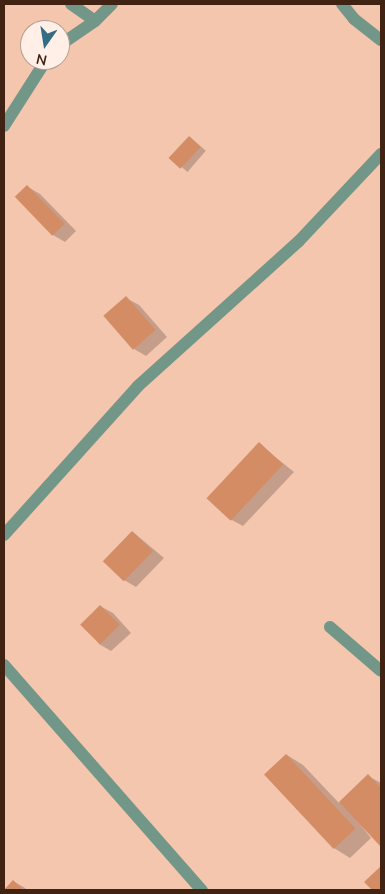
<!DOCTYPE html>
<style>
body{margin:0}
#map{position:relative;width:385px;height:894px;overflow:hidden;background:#f5c6ae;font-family:"Nunito Sans",sans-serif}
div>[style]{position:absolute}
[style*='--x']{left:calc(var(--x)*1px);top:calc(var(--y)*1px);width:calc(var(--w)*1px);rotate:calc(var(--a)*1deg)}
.shadow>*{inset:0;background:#0003;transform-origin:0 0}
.building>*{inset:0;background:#d48c64;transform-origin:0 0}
.street>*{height:12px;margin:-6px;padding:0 6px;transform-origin:6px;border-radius:6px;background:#729789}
span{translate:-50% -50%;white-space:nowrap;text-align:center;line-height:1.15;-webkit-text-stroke:4px #ffefe7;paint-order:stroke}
.frame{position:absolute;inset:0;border:5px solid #402312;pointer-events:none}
.north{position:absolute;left:20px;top:20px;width:50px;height:50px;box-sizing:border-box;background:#ffefe7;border:1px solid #b39d92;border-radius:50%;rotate:193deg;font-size:14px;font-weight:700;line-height:20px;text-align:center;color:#402312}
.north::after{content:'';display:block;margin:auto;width:18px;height:22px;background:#326c85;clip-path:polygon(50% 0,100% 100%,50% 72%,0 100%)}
</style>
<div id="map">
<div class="shadow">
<i style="left:190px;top:137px;width:21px;height:28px;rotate:41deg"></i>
<i style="clip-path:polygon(28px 187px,40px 194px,76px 231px,65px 242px,53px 235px)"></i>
<i style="clip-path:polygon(126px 298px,139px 305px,167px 337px,146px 356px,134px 349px)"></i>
<i style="clip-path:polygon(259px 444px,294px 472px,243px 526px,230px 519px)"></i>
<i style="clip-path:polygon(133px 532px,164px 558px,136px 587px,124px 580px)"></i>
<i style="clip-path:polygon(100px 606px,113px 613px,131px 633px,111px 651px,99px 644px)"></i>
<i style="clip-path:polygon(287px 755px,303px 765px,339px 803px,368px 776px,381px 783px,381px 845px,350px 812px,371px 838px,350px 858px,334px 848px,265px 775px)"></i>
<i style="clip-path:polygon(13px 881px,25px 888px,27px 890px,4px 890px)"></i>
</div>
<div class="building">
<i style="left:189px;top:136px;width:16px;height:30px;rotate:43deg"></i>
<i style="left:27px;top:185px;width:54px;height:17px;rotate:46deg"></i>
<i style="left:126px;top:296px;width:45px;height:30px;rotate:49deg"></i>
<i style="left:259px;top:442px;width:33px;height:77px;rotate:43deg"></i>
<i style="left:132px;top:531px;width:29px;height:42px;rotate:44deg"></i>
<i style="left:100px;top:605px;width:28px;height:28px;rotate:45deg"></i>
<i style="left:286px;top:754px;width:102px;height:30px;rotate:47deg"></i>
<i style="clip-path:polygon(368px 774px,381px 788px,381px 847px,339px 802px)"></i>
<i style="clip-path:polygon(381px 866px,381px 890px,372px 890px,364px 882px)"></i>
<i style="clip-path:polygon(13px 880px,23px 890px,4px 890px)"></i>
</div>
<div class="street">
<i style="--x:71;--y:4;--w:29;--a:35"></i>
<i style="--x:342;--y:4;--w:19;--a:51"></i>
<i style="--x:354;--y:19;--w:34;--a:38"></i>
<i style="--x:60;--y:45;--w:42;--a:-34.4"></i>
<i style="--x:95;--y:21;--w:24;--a:-45"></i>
<i style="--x:4;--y:126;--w:78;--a:-57.5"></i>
<i style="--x:4;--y:535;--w:200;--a:-48"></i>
<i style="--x:138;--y:386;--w:217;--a:-42"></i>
<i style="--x:299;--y:241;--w:120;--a:-46.7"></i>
<i style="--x:330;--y:627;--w:67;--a:40.8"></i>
<i style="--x:4;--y:665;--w:300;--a:48.7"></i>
</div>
<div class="frame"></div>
<div class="north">N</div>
</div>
